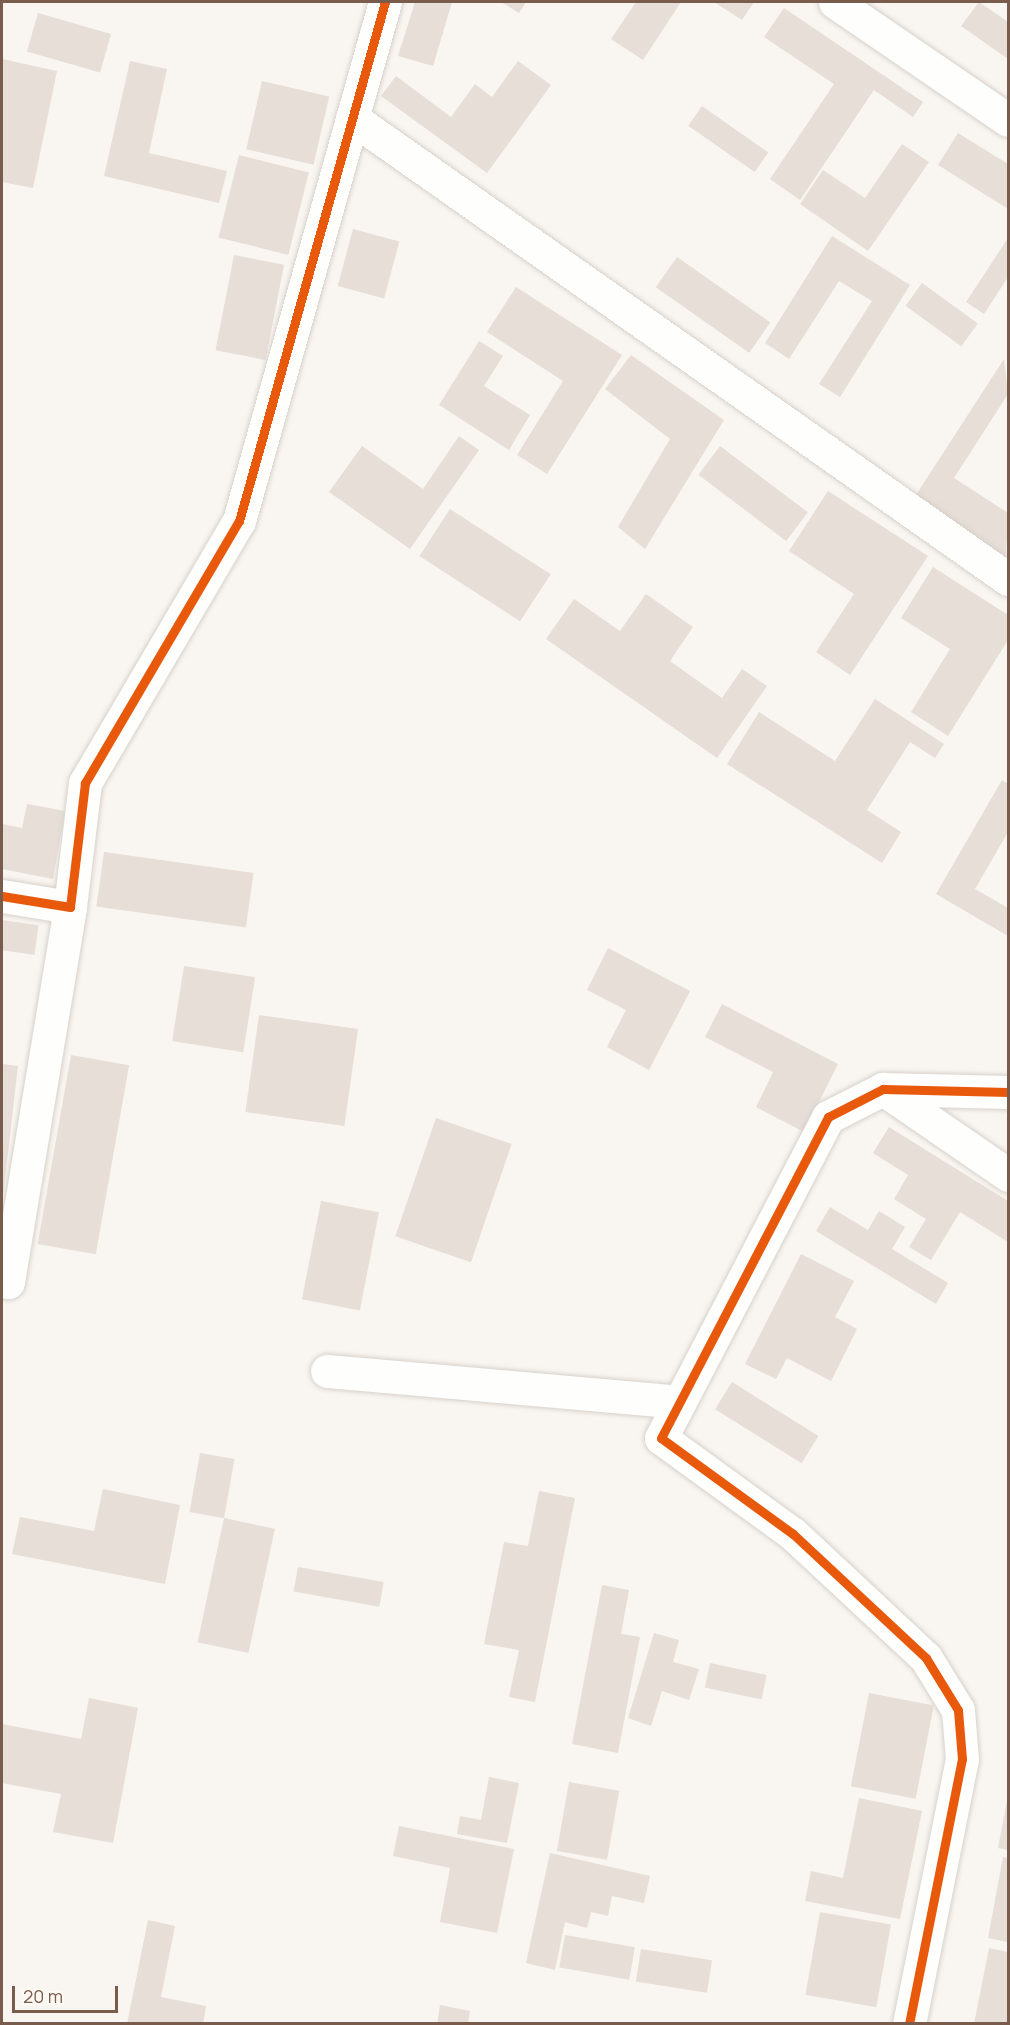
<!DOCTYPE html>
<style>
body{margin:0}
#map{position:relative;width:1010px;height:2025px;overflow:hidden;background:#f9f5f0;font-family:Manrope,sans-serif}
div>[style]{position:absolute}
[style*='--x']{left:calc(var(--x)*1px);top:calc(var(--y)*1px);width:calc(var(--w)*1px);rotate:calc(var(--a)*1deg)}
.building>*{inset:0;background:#e6ded7;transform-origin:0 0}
.roads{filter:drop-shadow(0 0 2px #d7d1cb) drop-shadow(0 0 2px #d7d1cb)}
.street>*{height:33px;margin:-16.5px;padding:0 16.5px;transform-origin:16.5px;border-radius:16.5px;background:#fefefd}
.cycleway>*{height:9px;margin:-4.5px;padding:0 4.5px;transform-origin:4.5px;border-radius:4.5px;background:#e8590c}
span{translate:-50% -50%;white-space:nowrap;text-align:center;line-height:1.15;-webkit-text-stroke:6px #fffaf3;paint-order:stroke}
.frame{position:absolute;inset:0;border:3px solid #7a5c4d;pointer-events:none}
.scale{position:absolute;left:12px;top:1986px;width:106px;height:27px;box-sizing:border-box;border:3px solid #7a5c4d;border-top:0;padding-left:8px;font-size:18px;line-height:21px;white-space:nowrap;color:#7a5c4d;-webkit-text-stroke:4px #fffaf3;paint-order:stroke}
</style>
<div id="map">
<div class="building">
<i style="clip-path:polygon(415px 2px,452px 2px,433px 66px,398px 56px)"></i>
<i style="clip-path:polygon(501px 2px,526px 2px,519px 13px)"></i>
<i style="clip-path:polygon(636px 2px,681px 2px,643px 60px,611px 39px)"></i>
<i style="clip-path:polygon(714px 2px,754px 2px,742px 20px)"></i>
<i style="clip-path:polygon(979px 2px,1008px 22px,1008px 59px,961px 26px)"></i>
<i style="clip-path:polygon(784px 8px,923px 102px,913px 117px,874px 90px,800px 200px,770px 179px,834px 84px,764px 37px)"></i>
<i style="left:38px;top:13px;width:76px;height:40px;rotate:16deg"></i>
<i style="clip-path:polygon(2px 59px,57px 71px,33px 188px,2px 182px)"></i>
<i style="clip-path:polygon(130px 61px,167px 69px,149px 153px,227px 171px,219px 203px,104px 176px)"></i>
<i style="clip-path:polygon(518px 61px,551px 85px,487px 173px,381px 96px,396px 76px,451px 117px,475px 84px,492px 97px)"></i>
<i style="left:262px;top:81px;width:69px;height:70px;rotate:13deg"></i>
<i style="left:702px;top:106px;width:81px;height:24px;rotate:35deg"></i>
<i style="clip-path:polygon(958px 133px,1008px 164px,1008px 209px,938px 165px)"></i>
<i style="clip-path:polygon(902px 144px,929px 162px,868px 251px,800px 204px,823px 170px,865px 198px)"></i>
<i style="left:239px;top:155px;width:72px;height:85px;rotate:14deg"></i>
<i style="left:353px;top:229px;width:48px;height:59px;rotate:15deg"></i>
<i style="clip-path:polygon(832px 236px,910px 285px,840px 397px,819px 384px,872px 301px,839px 281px,789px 359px,765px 343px)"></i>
<i style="clip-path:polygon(1008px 238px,1008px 277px,984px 314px,966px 302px)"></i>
<i style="left:234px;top:255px;width:51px;height:97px;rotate:11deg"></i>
<i style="left:677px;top:257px;width:114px;height:37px;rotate:35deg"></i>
<i style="left:922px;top:283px;width:69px;height:28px;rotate:36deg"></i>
<i style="clip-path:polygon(516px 287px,622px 355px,547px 474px,517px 455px,563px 381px,487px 332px)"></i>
<i style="clip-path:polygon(479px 341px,503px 356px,484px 386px,530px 415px,509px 450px,439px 405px)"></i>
<i style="clip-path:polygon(631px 355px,724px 420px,645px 549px,618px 527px,670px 439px,605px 389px)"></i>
<i style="clip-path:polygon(1004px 359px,1008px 394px,954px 478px,1008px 513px,1006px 558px,914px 498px)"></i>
<i style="clip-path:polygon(459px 436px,479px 450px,410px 549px,329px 492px,362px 446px,423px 489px)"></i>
<i style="left:720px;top:446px;width:110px;height:36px;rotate:37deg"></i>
<i style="clip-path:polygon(828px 491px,928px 556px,850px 675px,816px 652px,854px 594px,789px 551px)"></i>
<i style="left:450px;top:509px;width:120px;height:56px;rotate:33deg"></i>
<i style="clip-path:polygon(933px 567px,1008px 615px,1008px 640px,948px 736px,911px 712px,950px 649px,901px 618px)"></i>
<i style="clip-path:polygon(646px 594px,693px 627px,670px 661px,722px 698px,742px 669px,767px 686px,717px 758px,546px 639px,574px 599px,620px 631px)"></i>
<i style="clip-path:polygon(875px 699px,944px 744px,935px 758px,910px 742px,867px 810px,901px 832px,882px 863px,727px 764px,759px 712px,835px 761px)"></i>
<i style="clip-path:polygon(1002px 780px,1008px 784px,1008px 832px,975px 889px,1008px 908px,1008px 936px,936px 894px)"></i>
<i style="clip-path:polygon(27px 804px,65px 811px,53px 879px,2px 869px,2px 824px,22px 828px)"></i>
<i style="left:104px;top:852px;width:151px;height:55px;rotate:8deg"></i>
<i style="left:2px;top:920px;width:37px;height:30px;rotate:8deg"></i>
<i style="clip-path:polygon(608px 948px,690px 991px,649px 1070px,607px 1047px,626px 1010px,587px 990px)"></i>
<i style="left:184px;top:966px;width:72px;height:76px;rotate:9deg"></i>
<i style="clip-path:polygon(722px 1004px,838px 1064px,804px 1132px,756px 1107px,773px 1072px,705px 1037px)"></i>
<i style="left:259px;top:1015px;width:100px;height:98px;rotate:8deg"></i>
<i style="left:71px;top:1055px;width:59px;height:192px;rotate:10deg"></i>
<i style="clip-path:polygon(2px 1064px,18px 1066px,3px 1196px,2px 1196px)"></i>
<i style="left:436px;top:1118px;width:80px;height:125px;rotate:19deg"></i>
<i style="clip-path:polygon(889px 1127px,1008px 1201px,1008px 1242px,960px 1212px,931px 1260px,909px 1247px,926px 1219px,894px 1199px,908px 1175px,873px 1153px)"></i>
<i style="left:321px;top:1201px;width:59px;height:100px;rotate:11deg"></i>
<i style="clip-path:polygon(830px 1207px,868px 1230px,879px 1211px,905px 1227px,892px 1249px,948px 1283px,936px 1304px,816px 1231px)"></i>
<i style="clip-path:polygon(801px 1254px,854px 1281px,835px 1317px,857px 1329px,831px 1381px,787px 1358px,776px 1379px,745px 1364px)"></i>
<i style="left:732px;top:1382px;width:102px;height:32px;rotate:32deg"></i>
<i style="left:200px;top:1453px;width:35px;height:60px;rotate:10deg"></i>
<i style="clip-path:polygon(103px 1489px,180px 1505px,165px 1584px,12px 1554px,20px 1517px,94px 1531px)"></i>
<i style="clip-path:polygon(539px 1491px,575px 1498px,535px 1702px,509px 1697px,519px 1650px,484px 1644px,504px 1542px,528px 1546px)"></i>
<i style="left:224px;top:1518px;width:52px;height:127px;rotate:12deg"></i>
<i style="left:298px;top:1567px;width:87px;height:25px;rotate:10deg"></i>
<i style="clip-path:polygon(602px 1585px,629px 1590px,621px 1634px,640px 1637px,618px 1753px,572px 1744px)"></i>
<i style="clip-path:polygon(654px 1633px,679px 1640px,673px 1662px,699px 1669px,689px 1700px,662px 1691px,651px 1726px,628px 1718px)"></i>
<i style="left:710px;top:1663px;width:58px;height:25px;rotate:12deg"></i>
<i style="left:869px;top:1693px;width:66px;height:95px;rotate:11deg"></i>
<i style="clip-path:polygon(89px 1698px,138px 1708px,113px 1843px,53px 1832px,61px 1794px,2px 1783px,2px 1724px,81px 1739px)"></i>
<i style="clip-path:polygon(489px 1777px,519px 1783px,507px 1843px,457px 1834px,460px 1816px,481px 1820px)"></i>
<i style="left:569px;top:1782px;width:51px;height:70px;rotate:10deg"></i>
<i style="clip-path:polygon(859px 1798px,922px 1811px,900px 1919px,805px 1901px,811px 1871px,843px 1878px)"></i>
<i style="clip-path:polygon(1007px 1801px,1008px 1801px,1008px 1850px,998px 1848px)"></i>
<i style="clip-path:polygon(399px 1826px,514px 1849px,497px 1933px,440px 1922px,450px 1868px,393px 1856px)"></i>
<i style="clip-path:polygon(550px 1853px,650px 1876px,644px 1903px,612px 1896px,608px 1916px,591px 1912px,587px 1928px,565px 1922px,555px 1970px,526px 1963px)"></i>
<i style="clip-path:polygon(1003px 1857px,1008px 1858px,1008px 1942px,988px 1938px)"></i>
<i style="left:820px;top:1912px;width:72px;height:84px;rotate:10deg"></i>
<i style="clip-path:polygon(148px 1920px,175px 1926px,161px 1997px,206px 2006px,203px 2024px,127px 2024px)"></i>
<i style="left:565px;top:1935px;width:71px;height:33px;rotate:10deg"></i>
<i style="clip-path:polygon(989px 1948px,1008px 1952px,1008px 2024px,974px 2024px)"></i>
<i style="left:641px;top:1949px;width:72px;height:33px;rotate:9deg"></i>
<i style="clip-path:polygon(440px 2005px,470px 2011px,468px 2024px,437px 2024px)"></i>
</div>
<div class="roads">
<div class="street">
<i style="--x:835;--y:2;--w:209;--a:34.3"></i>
<i style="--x:352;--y:118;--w:802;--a:35.1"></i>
<i style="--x:2;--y:896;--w:69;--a:9.2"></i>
<i style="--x:70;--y:907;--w:125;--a:-83.1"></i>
<i style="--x:85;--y:783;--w:304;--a:-59.6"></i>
<i style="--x:239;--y:521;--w:539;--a:-74.29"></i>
<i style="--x:883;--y:1089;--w:152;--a:34.5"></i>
<i style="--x:2;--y:1281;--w:6;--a:9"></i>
<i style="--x:8;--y:1282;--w:380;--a:-80.6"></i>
<i style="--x:327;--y:1371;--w:354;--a:5"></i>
<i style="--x:909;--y:2024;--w:270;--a:-78.7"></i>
<i style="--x:962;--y:1759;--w:49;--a:-94.7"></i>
<i style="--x:958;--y:1710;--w:61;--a:-121.6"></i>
<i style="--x:926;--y:1658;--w:182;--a:-137"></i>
<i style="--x:793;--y:1534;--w:163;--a:-144"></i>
<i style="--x:661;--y:1438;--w:362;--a:-62.5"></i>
<i style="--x:828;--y:1117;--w:62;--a:-27"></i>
<i style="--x:883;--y:1089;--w:125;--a:1.4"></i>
</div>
</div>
<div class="cycleway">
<i style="--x:2;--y:896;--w:69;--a:9.2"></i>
<i style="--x:70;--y:907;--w:125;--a:-83.1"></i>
<i style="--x:85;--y:783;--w:304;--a:-59.6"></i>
<i style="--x:239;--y:521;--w:539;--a:-74.29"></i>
<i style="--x:909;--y:2024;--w:270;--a:-78.7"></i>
<i style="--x:962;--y:1759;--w:49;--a:-94.7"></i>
<i style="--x:958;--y:1710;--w:61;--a:-121.6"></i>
<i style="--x:926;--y:1658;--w:182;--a:-137"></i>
<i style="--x:793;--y:1534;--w:163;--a:-144"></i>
<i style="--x:661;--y:1438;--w:362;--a:-62.5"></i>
<i style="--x:828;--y:1117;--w:62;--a:-27"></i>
<i style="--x:883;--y:1089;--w:125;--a:1.4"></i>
</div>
<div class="frame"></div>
<div class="scale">20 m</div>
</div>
